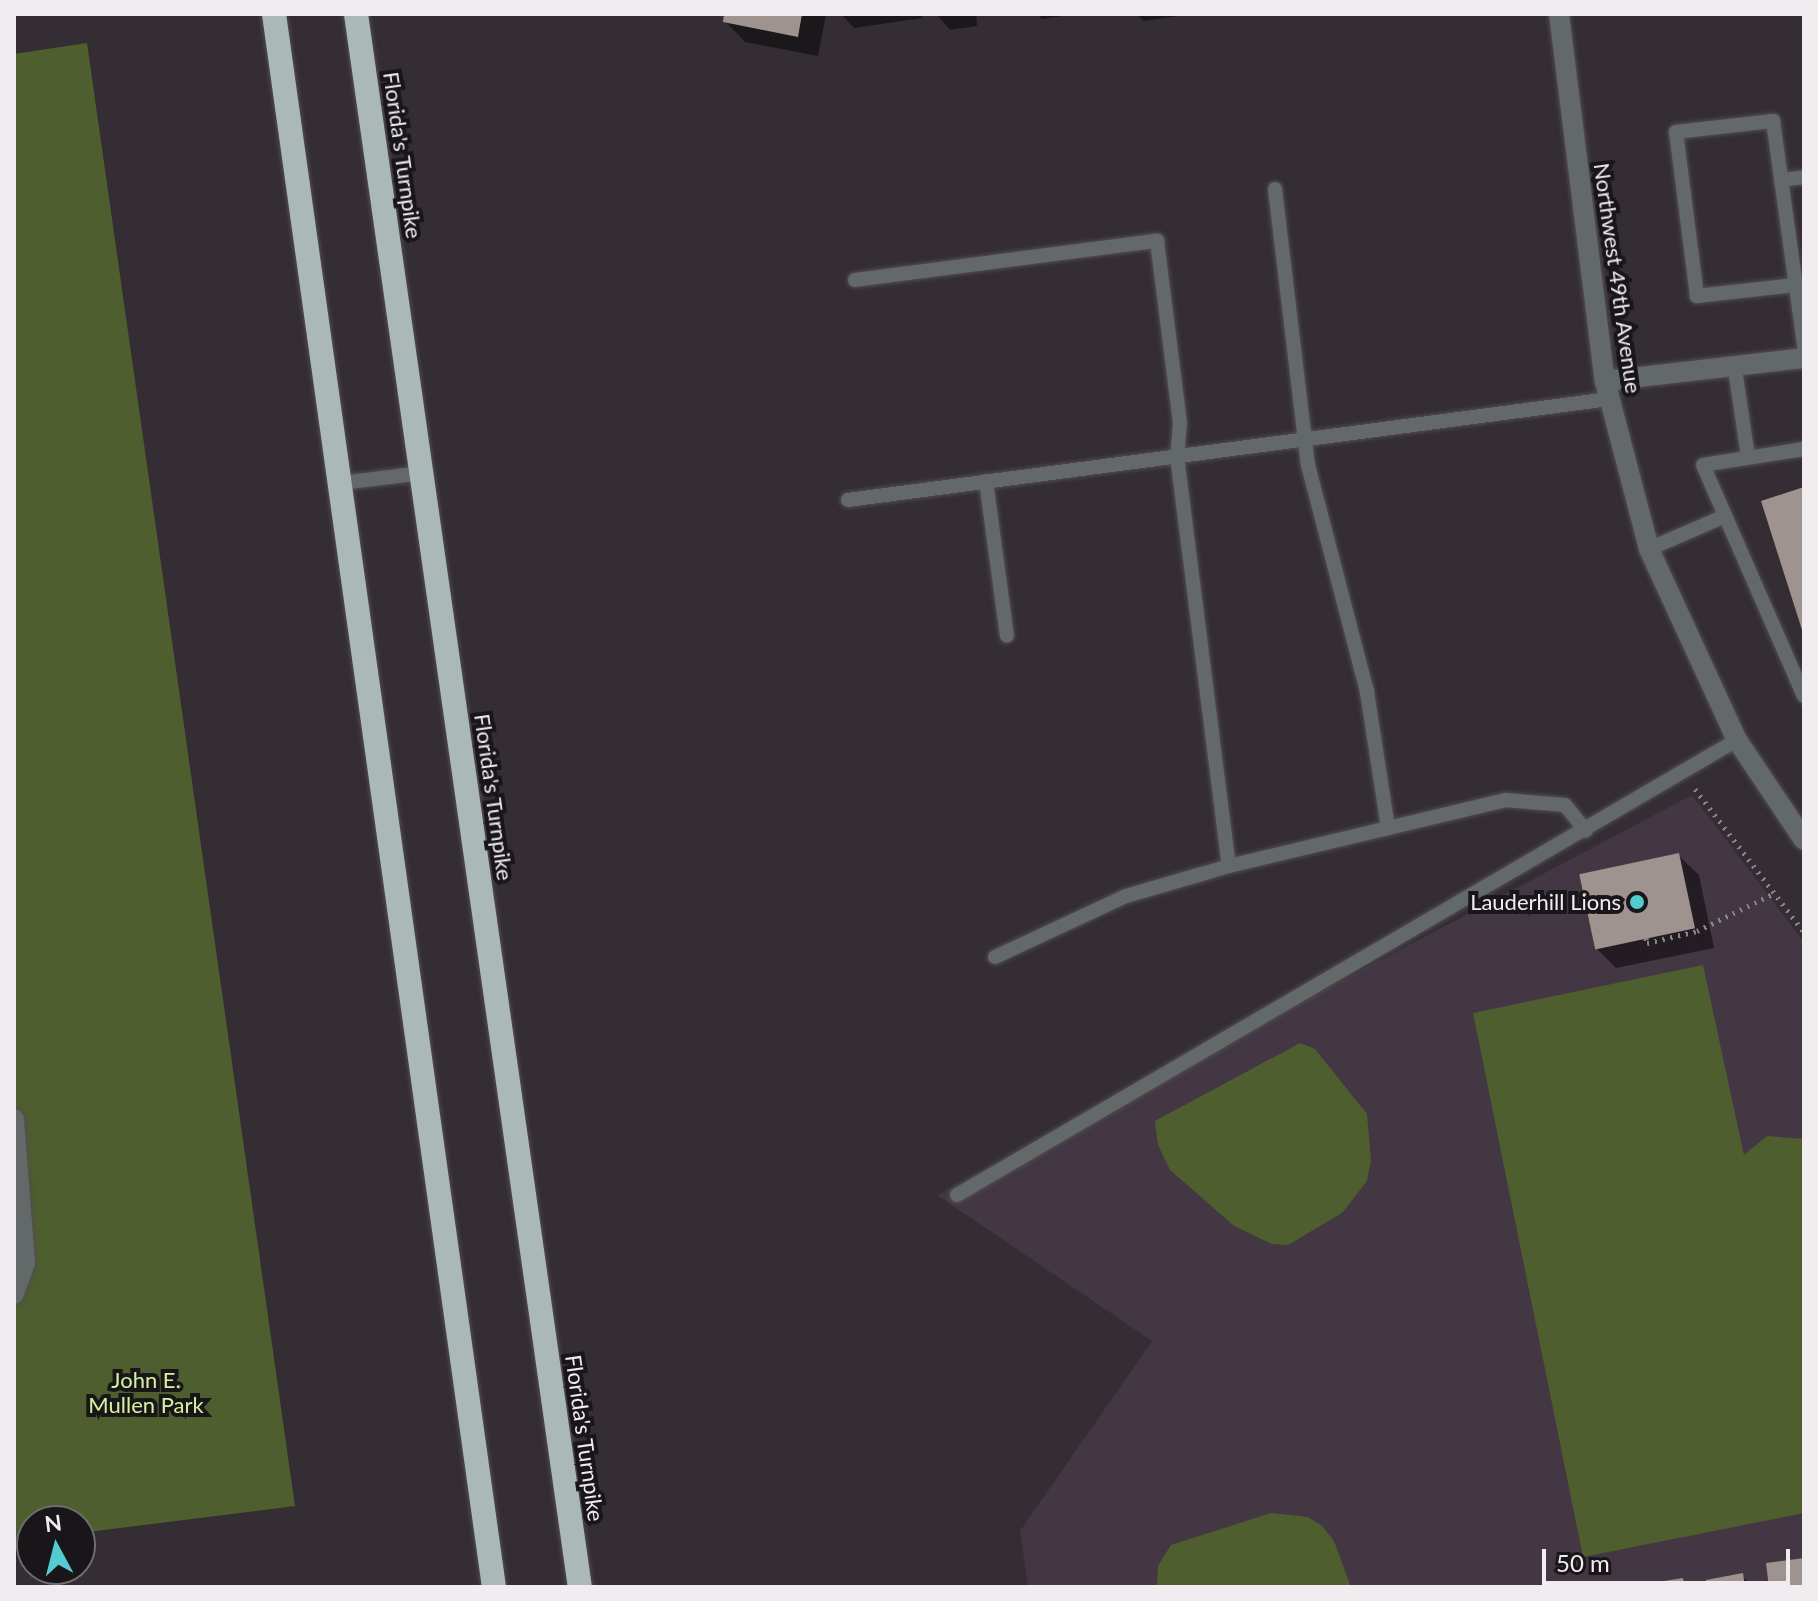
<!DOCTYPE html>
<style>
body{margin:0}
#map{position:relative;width:1818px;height:1601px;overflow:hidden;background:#342d34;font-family:Lato,sans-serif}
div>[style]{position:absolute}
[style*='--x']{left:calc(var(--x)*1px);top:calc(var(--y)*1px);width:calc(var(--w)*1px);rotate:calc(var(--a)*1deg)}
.built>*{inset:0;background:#423743}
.green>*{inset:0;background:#4f5e2e}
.shadow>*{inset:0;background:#0007}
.building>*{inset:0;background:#9f9390;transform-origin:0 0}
.path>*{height:5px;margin-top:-2.5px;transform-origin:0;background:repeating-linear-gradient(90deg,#8a858a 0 2px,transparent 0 8px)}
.roads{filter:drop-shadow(0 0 2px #524c52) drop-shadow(0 0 2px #524c52)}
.service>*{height:14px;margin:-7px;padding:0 7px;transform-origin:7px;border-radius:7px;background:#636969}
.minor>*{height:20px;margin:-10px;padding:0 10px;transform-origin:10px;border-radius:10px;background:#636969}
.tertiary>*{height:20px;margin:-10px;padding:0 10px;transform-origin:10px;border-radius:10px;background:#636969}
.motorway>*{height:24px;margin:-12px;padding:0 12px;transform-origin:12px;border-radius:12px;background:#aab8b8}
.dots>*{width:22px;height:22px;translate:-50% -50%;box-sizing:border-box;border:4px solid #19161a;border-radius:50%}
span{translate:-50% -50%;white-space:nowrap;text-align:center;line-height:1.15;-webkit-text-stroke:8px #19161a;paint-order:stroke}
.street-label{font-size:22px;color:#f0ecf0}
.poi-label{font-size:22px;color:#f0ecf0}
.right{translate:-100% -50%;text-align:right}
.park-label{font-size:22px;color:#d5f1a0}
.frame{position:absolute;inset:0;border:16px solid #f0ecf0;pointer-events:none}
.north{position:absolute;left:16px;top:1505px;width:80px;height:80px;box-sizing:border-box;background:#19161a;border:2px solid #6f6c70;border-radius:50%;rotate:353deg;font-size:22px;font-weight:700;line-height:32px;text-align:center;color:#f0ecf0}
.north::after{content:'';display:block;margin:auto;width:28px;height:36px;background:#52ccd0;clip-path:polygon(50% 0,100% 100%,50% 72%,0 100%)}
.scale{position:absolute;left:1542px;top:1549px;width:248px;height:36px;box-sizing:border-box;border:4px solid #f0ecf0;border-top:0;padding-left:10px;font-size:24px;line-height:28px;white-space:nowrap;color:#f0ecf0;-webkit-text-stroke:6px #19161a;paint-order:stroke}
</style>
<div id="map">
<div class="built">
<i style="clip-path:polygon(1692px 795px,1804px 942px,1804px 1587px,1028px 1587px,1020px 1531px,1152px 1341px,937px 1195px)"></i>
</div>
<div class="green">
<i style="clip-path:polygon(87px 43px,295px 1506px,80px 1533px,80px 1521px,32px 1521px,32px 1539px,14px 1541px,14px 54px)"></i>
<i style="clip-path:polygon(1703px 965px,1744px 1155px,1767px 1136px,1804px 1139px,1804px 1513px,1583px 1557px,1473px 1013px)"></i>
<i style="clip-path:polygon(1300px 1043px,1315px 1049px,1367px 1114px,1371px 1161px,1367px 1181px,1342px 1213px,1288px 1245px,1272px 1244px,1234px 1226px,1170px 1170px,1158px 1145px,1155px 1121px)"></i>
<i style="clip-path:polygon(1271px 1513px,1308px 1517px,1322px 1526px,1334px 1541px,1351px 1587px,1157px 1587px,1158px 1566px,1171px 1545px)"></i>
</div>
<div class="shadow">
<i style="clip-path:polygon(726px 14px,826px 14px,818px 56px,745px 42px,725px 21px)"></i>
<i style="clip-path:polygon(841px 14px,922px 14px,922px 18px,854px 28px)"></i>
<i style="clip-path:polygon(936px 14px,976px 14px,977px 26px,950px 30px)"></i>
<i style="clip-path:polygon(1038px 14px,1070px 14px,1070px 15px,1042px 19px)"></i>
<i style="clip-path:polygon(1137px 14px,1193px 14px,1143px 21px)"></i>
<i style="clip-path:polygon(1678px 855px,1699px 875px,1714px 948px,1616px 968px,1595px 947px)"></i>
<i style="clip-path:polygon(1742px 1576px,1754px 1587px,1709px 1587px)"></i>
</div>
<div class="building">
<i style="clip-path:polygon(724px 14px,802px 14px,798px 37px,723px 22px)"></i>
<i style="clip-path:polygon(1804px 487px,1804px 633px,1803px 633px,1761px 501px)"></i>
<i style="left:1679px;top:853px;width:77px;height:102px;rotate:78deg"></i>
<i style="clip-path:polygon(1804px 1558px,1804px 1587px,1769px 1587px,1766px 1563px)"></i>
<i style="clip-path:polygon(1743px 1573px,1745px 1587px,1707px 1587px,1706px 1580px)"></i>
<i style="clip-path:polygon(1683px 1578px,1684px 1587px,1646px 1587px,1645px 1584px)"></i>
</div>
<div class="path">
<i style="--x:1695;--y:789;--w:180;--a:52.7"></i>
<i style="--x:1646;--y:938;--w:5;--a:79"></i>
<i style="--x:1647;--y:943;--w:51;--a:-13.5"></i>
<i style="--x:1697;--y:931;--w:87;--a:-26"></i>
</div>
<div class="roads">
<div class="service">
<i style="--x:1781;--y:180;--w:23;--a:-7"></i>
<i style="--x:1275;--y:189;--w:278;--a:83.2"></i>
<i style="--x:1308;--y:465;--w:235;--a:75.4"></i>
<i style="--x:1367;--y:692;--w:138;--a:81.2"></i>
<i style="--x:855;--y:280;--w:305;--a:-7.4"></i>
<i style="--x:1157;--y:241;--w:183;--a:82.8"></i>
<i style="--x:1180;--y:423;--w:33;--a:95"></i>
<i style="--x:1177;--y:456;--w:413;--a:82.8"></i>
<i style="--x:1229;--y:866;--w:284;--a:-13.4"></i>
<i style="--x:1505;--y:800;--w:60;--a:4.8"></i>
<i style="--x:1565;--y:805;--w:33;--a:51"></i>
<i style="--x:1795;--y:285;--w:99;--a:173.6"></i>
<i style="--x:1697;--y:296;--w:165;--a:-97.3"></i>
<i style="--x:1676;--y:132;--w:98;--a:-6.5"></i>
<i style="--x:1773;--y:121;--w:226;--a:82.1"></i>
<i style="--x:1735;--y:369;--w:89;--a:81.6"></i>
<i style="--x:1804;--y:449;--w:102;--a:171"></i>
<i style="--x:1703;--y:465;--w:252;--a:66.4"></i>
<i style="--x:986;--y:481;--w:156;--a:82.3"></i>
<i style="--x:341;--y:483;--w:82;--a:-7"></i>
<i style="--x:848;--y:500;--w:768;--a:-7.56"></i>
<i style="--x:1649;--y:549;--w:83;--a:-23.5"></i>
<i style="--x:995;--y:957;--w:145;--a:-25"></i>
<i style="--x:1126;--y:896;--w:107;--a:-16.2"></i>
<i style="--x:957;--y:1195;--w:903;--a:-30.26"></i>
</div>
<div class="minor">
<i style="--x:14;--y:1119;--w:144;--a:85.6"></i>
<i style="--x:25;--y:1263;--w:33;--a:110"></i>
</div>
<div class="tertiary">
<i style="--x:1559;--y:14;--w:370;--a:82.9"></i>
<i style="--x:1605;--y:381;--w:174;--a:75.3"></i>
<i style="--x:1649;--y:549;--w:210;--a:65.3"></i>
<i style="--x:1737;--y:740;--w:120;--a:56.2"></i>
<i style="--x:1605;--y:381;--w:200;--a:-6.6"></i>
</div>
<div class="motorway">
<i style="--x:274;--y:14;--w:1588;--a:82.04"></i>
<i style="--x:356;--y:14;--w:1589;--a:81.9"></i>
</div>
</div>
<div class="dots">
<i style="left:1637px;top:902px;background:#52ccd0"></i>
</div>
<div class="street-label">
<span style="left:403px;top:155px;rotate:82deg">Florida's Turnpike</span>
<span style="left:1618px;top:278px;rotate:82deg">Northwest 49th Avenue</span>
<span style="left:494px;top:797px;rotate:82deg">Florida's Turnpike</span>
<span style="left:585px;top:1438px;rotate:82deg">Florida's Turnpike</span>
</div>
<div class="poi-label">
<span class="right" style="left:1621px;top:902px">Lauderhill Lions</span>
</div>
<div class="park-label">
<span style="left:146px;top:1392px">John E.<br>Mullen Park</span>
</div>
<div class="frame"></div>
<div class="north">N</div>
<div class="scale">50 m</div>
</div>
